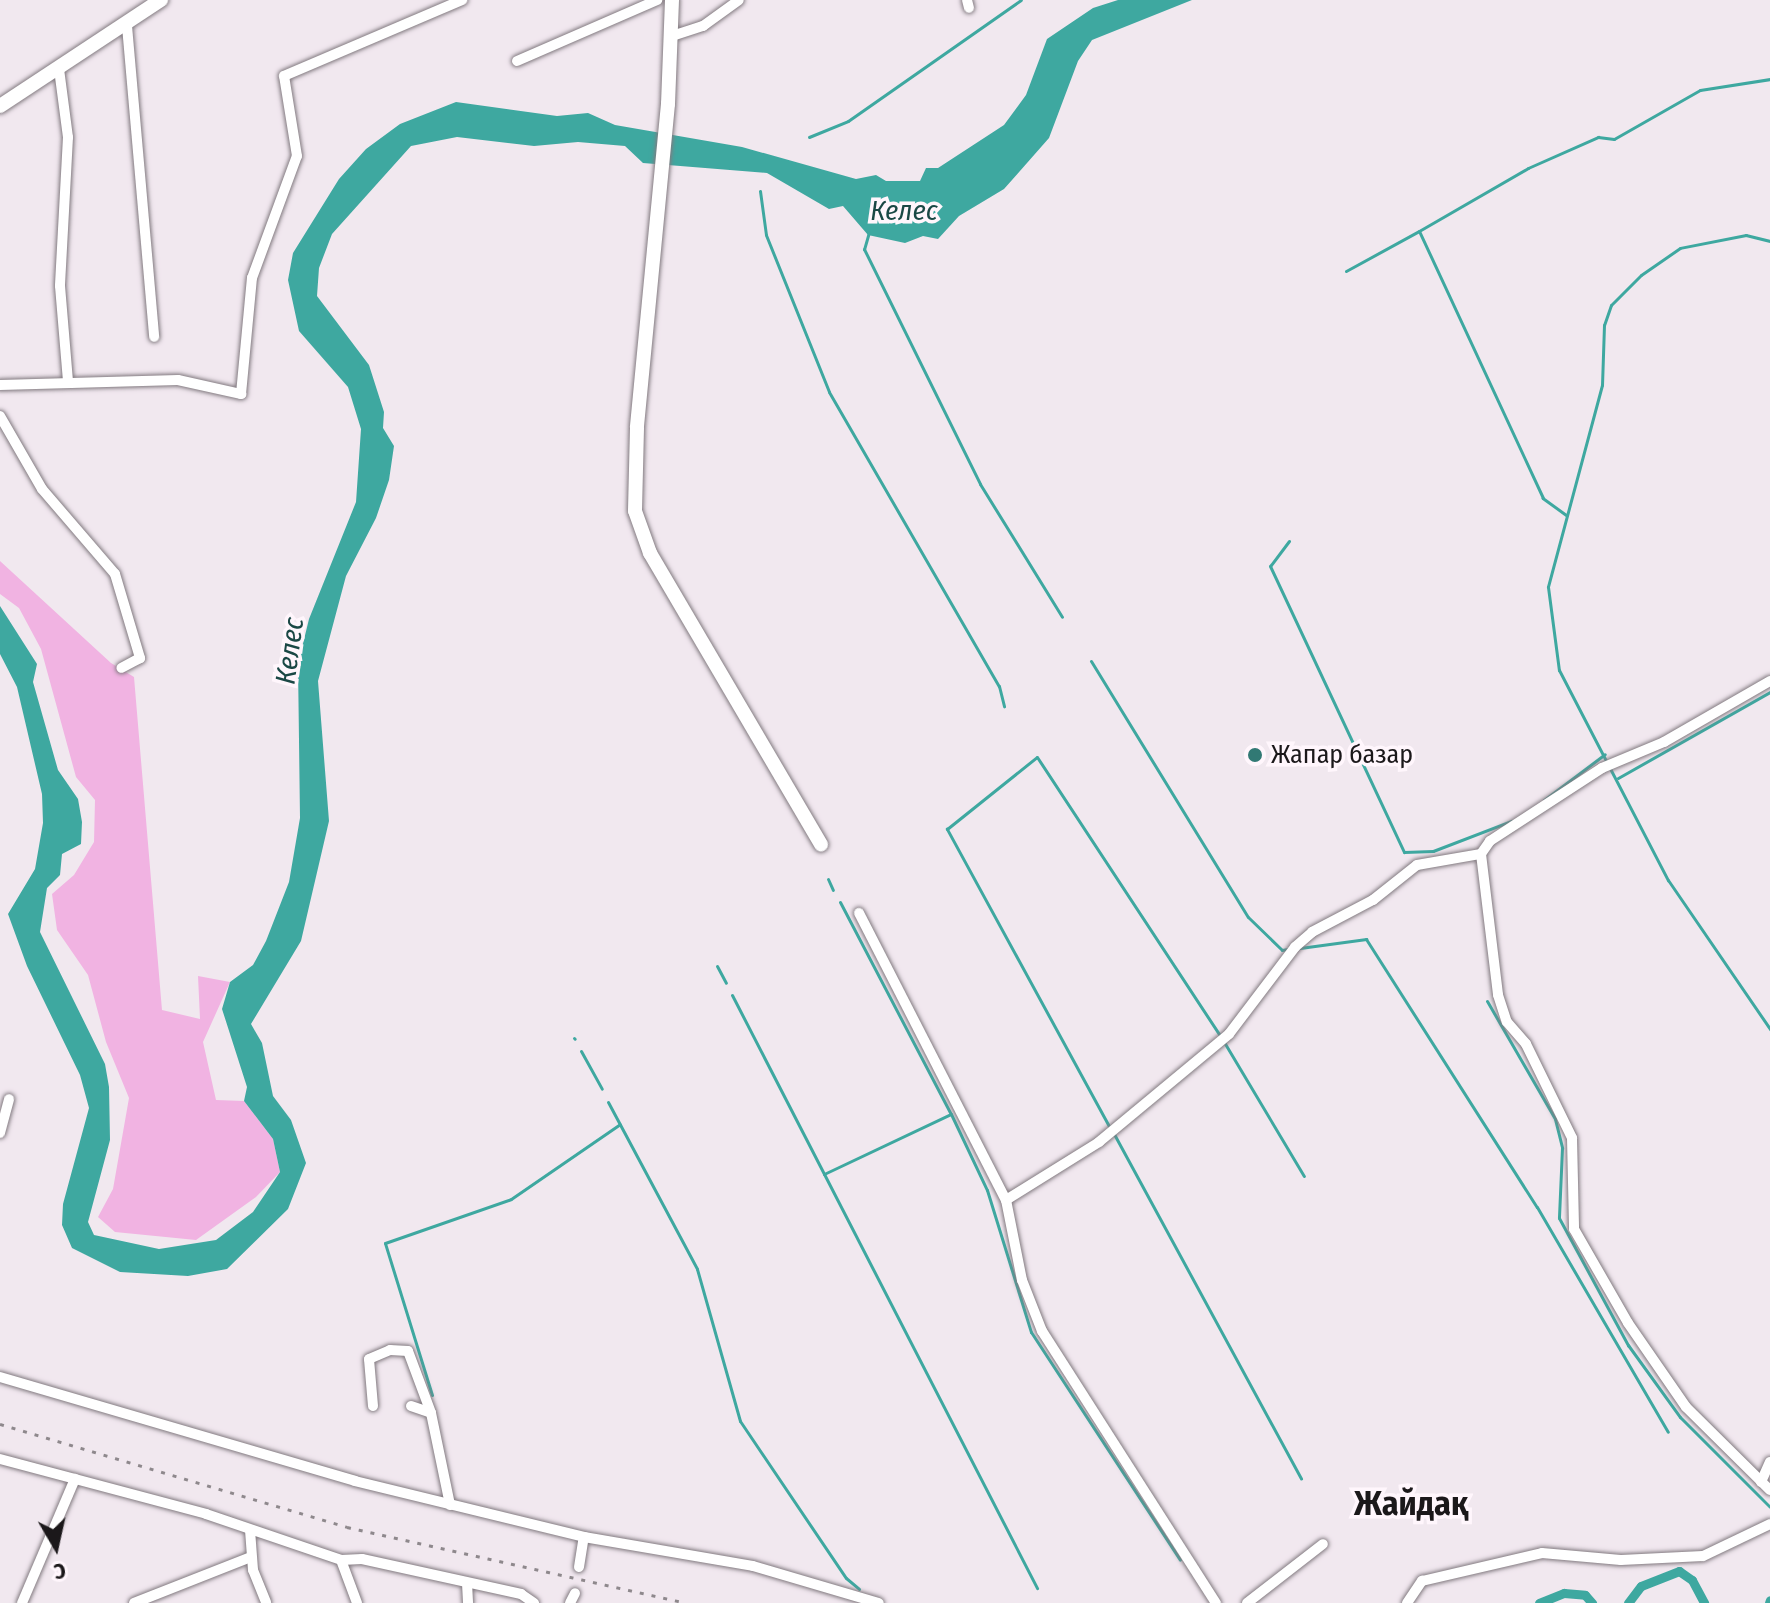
<!DOCTYPE html>
<meta charset="utf-8">
<style>
body{margin:0}
#map{position:relative;width:1770px;height:1603px;overflow:hidden;background:#f1e8ef;font-family:"Fira Sans Condensed",sans-serif}
div>[style]{position:absolute}
[style*='--x']{left:calc(var(--x)*1px);top:calc(var(--y)*1px);width:calc(var(--w)*1px);rotate:calc(var(--a)*1deg)}
.green>*{inset:0;background:#f1b3e2}
.water>*{inset:0;background:#3ea8a0}
.stream>*{height:3px;margin:-1.5px;padding:0 1.5px;transform-origin:1.5px;border-radius:1.5px;background:#3ea8a0}
.canal>*{height:9px;margin:-4.5px;padding:0 4.5px;transform-origin:4.5px;border-radius:4.5px;background:#3ea8a0}
.roads{filter:drop-shadow(0 0 2px #827a80) drop-shadow(0 0 2px #827a80)}
.minor>*{height:10px;margin:-5px;padding:0 5px;transform-origin:5px;border-radius:5px;background:#fff}
.tertiary>*{height:14px;margin:-7px;padding:0 7px;transform-origin:7px;border-radius:7px;background:#fff}
.rail>*{height:3px;margin-top:-1.5px;transform-origin:0;background:repeating-linear-gradient(90deg,#8e888c 0 4px,transparent 0 12px)}
.dots>*{width:22px;height:22px;translate:-50% -50%;box-sizing:border-box;border:4px solid #fff6fc;border-radius:50%}
span{translate:-50% -50%;white-space:nowrap;text-align:center;line-height:1.15;-webkit-text-stroke:7px #fff6fc;paint-order:stroke}
.poi-label{font-size:26px;color:#1b181a}
.left{translate:0 -50%;text-align:left}
.water-label{font-size:28px;color:#1a4845;font-style:italic}
.district-label{font-size:34px;color:#1b181a;font-weight:700}
.north{position:absolute;left:16px;top:1507px;width:80px;height:80px;-webkit-text-stroke:6px #fff6fc;paint-order:stroke;rotate:171deg;font-size:22px;font-weight:700;line-height:32px;text-align:center;color:#1b181a}
.north::after{content:'';display:block;margin:auto;width:28px;height:36px;background:#1b181a;clip-path:polygon(50% 0,100% 100%,50% 72%,0 100%)}
</style>
<div id="map">
<div class="green">
<i style="clip-path:polygon(0 561px,111px 663px,134px 677px,162px 1010px,200px 1019px,198px 976px,230px 982px,203px 1042px,216px 1100px,244px 1101px,273px 1139px,280px 1172px,256px 1197px,196px 1240px,115px 1232px,98px 1217px,113px 1189px,129px 1098px,106px 1042px,88px 975px,57px 930px,52px 894px,74px 875px,94px 842px,95px 800px,76px 777px,41px 649px,19px 608px,0 594px)"></i>
</div>
<div class="water">
<i style="clip-path:polygon(1118px 0,1192px 0,1092px 40px,1078px 61px,1049px 138px,1004px 189px,959px 216px,938px 239px,923px 236px,905px 243px,868px 235px,843px 206px,829px 209px,767px 173px,643px 163px,625px 146px,578px 142px,534px 146px,457px 137px,411px 146px,332px 234px,319px 268px,317px 296px,369px 365px,384px 412px,383px 428px,394px 446px,389px 480px,376px 518px,346px 576px,318px 681px,329px 821px,301px 941px,251px 1024px,262px 1043px,273px 1096px,291px 1120px,306px 1163px,288px 1209px,227px 1269px,188px 1276px,120px 1272px,72px 1248px,62px 1225px,63px 1204px,89px 1108px,80px 1075px,27px 966px,8px 914px,35px 869px,43px 823px,42px 794px,17px 687px,0 654px,0 606px,37px 664px,33px 682px,58px 770px,78px 799px,82px 822px,81px 844px,62px 854px,60px 875px,47px 888px,40px 932px,105px 1064px,109px 1087px,110px 1140px,88px 1222px,94px 1235px,159px 1249px,216px 1240px,253px 1212px,280px 1172px,273px 1139px,244px 1101px,247px 1087px,222px 1009px,230px 982px,253px 965px,266px 941px,289px 882px,300px 818px,298px 664px,309px 619px,356px 502px,361px 429px,348px 387px,299px 331px,288px 280px,293px 253px,339px 179px,366px 149px,400px 124px,456px 102px,557px 116px,588px 113px,615px 125px,742px 147px,856px 179px,876px 175px,886px 181px,920px 181px,926px 168px,938px 168px,1004px 125px,1026px 95px,1047px 39px,1093px 8px)"></i>
</div>
<div class="stream">
<i style="--x:809;--y:137;--w:42;--a:-22.3"></i>
<i style="--x:848;--y:121;--w:211;--a:-35"></i>
<i style="--x:760;--y:191;--w:44;--a:82.2"></i>
<i style="--x:766;--y:235;--w:169;--a:68.1"></i>
<i style="--x:829;--y:392;--w:340;--a:60"></i>
<i style="--x:999;--y:686;--w:21;--a:76"></i>
<i style="--x:869;--y:232;--w:18;--a:106"></i>
<i style="--x:864;--y:249;--w:262;--a:63.7"></i>
<i style="--x:980;--y:484;--w:156;--a:58.3"></i>
<i style="--x:1770;--y:241;--w:25;--a:-166"></i>
<i style="--x:1746;--y:235;--w:67;--a:168.9"></i>
<i style="--x:1680;--y:248;--w:47;--a:145.3"></i>
<i style="--x:1641;--y:275;--w:42;--a:135"></i>
<i style="--x:1611;--y:305;--w:21;--a:109"></i>
<i style="--x:1604;--y:325;--w:60;--a:91.9"></i>
<i style="--x:1602;--y:385;--w:209;--a:105"></i>
<i style="--x:1548;--y:587;--w:84;--a:82.5"></i>
<i style="--x:1559;--y:670;--w:237;--a:62.6"></i>
<i style="--x:1668;--y:880;--w:181;--a:55.6"></i>
<i style="--x:1346;--y:271;--w:83;--a:-28.7"></i>
<i style="--x:1566;--y:515;--w:29;--a:-144"></i>
<i style="--x:1543;--y:498;--w:294;--a:-114.9"></i>
<i style="--x:1419;--y:231;--w:126;--a:-30"></i>
<i style="--x:1528;--y:168;--w:77;--a:-23.9"></i>
<i style="--x:1598;--y:137;--w:16;--a:7"></i>
<i style="--x:1614;--y:139;--w:99;--a:-29.7"></i>
<i style="--x:1700;--y:90;--w:71;--a:-8.9"></i>
<i style="--x:1289;--y:541;--w:31;--a:127"></i>
<i style="--x:1270;--y:566;--w:316;--a:64.9"></i>
<i style="--x:1404;--y:852;--w:29;--a:-2"></i>
<i style="--x:1433;--y:851;--w:84;--a:-21"></i>
<i style="--x:1091;--y:661;--w:300;--a:58.5"></i>
<i style="--x:1248;--y:917;--w:47;--a:44.1"></i>
<i style="--x:1282;--y:950;--w:6;--a:-9"></i>
<i style="--x:1618;--y:778;--w:175;--a:-29.5"></i>
<i style="--x:1544;--y:800;--w:76;--a:-37"></i>
<i style="--x:828;--y:879;--w:12;--a:66"></i>
<i style="--x:840;--y:902;--w:239;--a:62.4"></i>
<i style="--x:1300;--y:948;--w:67;--a:-7.8"></i>
<i style="--x:1366;--y:939;--w:318;--a:57.5"></i>
<i style="--x:1537;--y:1207;--w:260;--a:59.8"></i>
<i style="--x:717;--y:966;--w:19;--a:62"></i>
<i style="--x:732;--y:995;--w:667;--a:62.78"></i>
<i style="--x:1487;--y:1001;--w:136;--a:60"></i>
<i style="--x:1555;--y:1119;--w:30;--a:76"></i>
<i style="--x:1562;--y:1148;--w:70;--a:92.5"></i>
<i style="--x:1559;--y:1218;--w:145;--a:61.5"></i>
<i style="--x:1628;--y:1345;--w:89;--a:54.2"></i>
<i style="--x:1680;--y:1417;--w:127;--a:45"></i>
<i style="--x:574;--y:1038;--w:1;--a:45"></i>
<i style="--x:1224;--y:1042;--w:156;--a:59.2"></i>
<i style="--x:581;--y:1051;--w:43;--a:61.1"></i>
<i style="--x:608;--y:1102;--w:189;--a:61.9"></i>
<i style="--x:697;--y:1269;--w:158;--a:74.2"></i>
<i style="--x:740;--y:1421;--w:189;--a:56"></i>
<i style="--x:846;--y:1578;--w:17;--a:40"></i>
<i style="--x:1110;--y:1128;--w:341;--a:-118.6"></i>
<i style="--x:947;--y:829;--w:115;--a:-38.7"></i>
<i style="--x:1037;--y:757;--w:334;--a:56.7"></i>
<i style="--x:1114;--y:1134;--w:392;--a:61.5"></i>
<i style="--x:824;--y:1174;--w:140;--a:-25.3"></i>
<i style="--x:951;--y:1114;--w:84;--a:64.7"></i>
<i style="--x:987;--y:1190;--w:149;--a:72.8"></i>
<i style="--x:1031;--y:1332;--w:272;--a:56.8"></i>
<i style="--x:432;--y:1395;--w:159;--a:-107.2"></i>
<i style="--x:385;--y:1243;--w:133;--a:-19.2"></i>
<i style="--x:511;--y:1199;--w:132;--a:-34.5"></i>
</div>
<div class="canal">
<i style="--x:1539;--y:1603;--w:27;--a:-22"></i>
<i style="--x:1564;--y:1593;--w:21;--a:5"></i>
<i style="--x:1585;--y:1595;--w:11;--a:49"></i>
<i style="--x:1628;--y:1603;--w:21;--a:-53"></i>
<i style="--x:1641;--y:1586;--w:41;--a:-21.5"></i>
<i style="--x:1679;--y:1571;--w:16;--a:35"></i>
<i style="--x:1692;--y:1580;--w:26;--a:62"></i>
<i style="--x:1769;--y:1603;--w:3;--a:-72"></i>
</div>
<div class="roads">
<div class="minor">
<i style="--x:967;--y:0;--w:8;--a:76"></i>
<i style="--x:127;--y:26;--w:312;--a:85"></i>
<i style="--x:672;--y:36;--w:33;--a:-18"></i>
<i style="--x:703;--y:26;--w:44;--a:-35.8"></i>
<i style="--x:517;--y:61;--w:153;--a:-23.5"></i>
<i style="--x:59;--y:69;--w:69;--a:82.5"></i>
<i style="--x:68;--y:137;--w:149;--a:93.1"></i>
<i style="--x:60;--y:286;--w:96;--a:85.2"></i>
<i style="--x:0;--y:385;--w:178;--a:-1.6"></i>
<i style="--x:178;--y:380;--w:65;--a:12.5"></i>
<i style="--x:241;--y:394;--w:117;--a:-84.6"></i>
<i style="--x:252;--y:278;--w:130;--a:-69.8"></i>
<i style="--x:297;--y:156;--w:81;--a:-99.2"></i>
<i style="--x:284;--y:76;--w:194;--a:-23.1"></i>
<i style="--x:0;--y:416;--w:84;--a:60.1"></i>
<i style="--x:42;--y:489;--w:112;--a:49.3"></i>
<i style="--x:115;--y:574;--w:88;--a:73.4"></i>
<i style="--x:140;--y:658;--w:21;--a:152"></i>
<i style="--x:1770;--y:681;--w:122;--a:150.1"></i>
<i style="--x:1664;--y:742;--w:67;--a:157.2"></i>
<i style="--x:1602;--y:768;--w:134;--a:146.9"></i>
<i style="--x:1490;--y:841;--w:16;--a:125"></i>
<i style="--x:1481;--y:854;--w:142;--a:83.1"></i>
<i style="--x:1498;--y:995;--w:28;--a:72"></i>
<i style="--x:1507;--y:1022;--w:29;--a:49"></i>
<i style="--x:1526;--y:1044;--w:105;--a:63.9"></i>
<i style="--x:1572;--y:1138;--w:91;--a:88.7"></i>
<i style="--x:1574;--y:1229;--w:108;--a:60.1"></i>
<i style="--x:1628;--y:1323;--w:102;--a:55.4"></i>
<i style="--x:1686;--y:1407;--w:118;--a:44.7"></i>
<i style="--x:859;--y:913;--w:322;--a:62.9"></i>
<i style="--x:1006;--y:1200;--w:82;--a:78.7"></i>
<i style="--x:1022;--y:1280;--w:55;--a:68.6"></i>
<i style="--x:1042;--y:1331;--w:323;--a:57.4"></i>
<i style="--x:0;--y:1133;--w:35;--a:-75"></i>
<i style="--x:1006;--y:1200;--w:110;--a:-31.9"></i>
<i style="--x:1099;--y:1142;--w:169;--a:-39.7"></i>
<i style="--x:1229;--y:1034;--w:109;--a:-52.8"></i>
<i style="--x:1295;--y:947;--w:23;--a:-41"></i>
<i style="--x:1312;--y:932;--w:69;--a:-27.7"></i>
<i style="--x:1373;--y:900;--w:56;--a:-38.5"></i>
<i style="--x:1417;--y:865;--w:65;--a:-9.8"></i>
<i style="--x:0;--y:1377;--w:370;--a:16.3"></i>
<i style="--x:355;--y:1481;--w:236;--a:13.7"></i>
<i style="--x:584;--y:1537;--w:171;--a:9.7"></i>
<i style="--x:753;--y:1566;--w:131;--a:16.4"></i>
<i style="--x:373;--y:1406;--w:47;--a:-94.9"></i>
<i style="--x:369;--y:1359;--w:23;--a:-23"></i>
<i style="--x:390;--y:1350;--w:18;--a:3"></i>
<i style="--x:408;--y:1351;--w:66;--a:69.6"></i>
<i style="--x:431;--y:1413;--w:94;--a:78.3"></i>
<i style="--x:411;--y:1406;--w:21;--a:19"></i>
<i style="--x:0;--y:1459;--w:213;--a:14.9"></i>
<i style="--x:206;--y:1514;--w:143;--a:18.8"></i>
<i style="--x:341;--y:1560;--w:21;--a:-3"></i>
<i style="--x:362;--y:1559;--w:163;--a:12.4"></i>
<i style="--x:521;--y:1594;--w:16;--a:35"></i>
<i style="--x:1761;--y:1482;--w:22;--a:-66"></i>
<i style="--x:250;--y:1530;--w:40;--a:85.7"></i>
<i style="--x:253;--y:1570;--w:35;--a:68"></i>
<i style="--x:341;--y:1560;--w:46;--a:69.6"></i>
<i style="--x:579;--y:1567;--w:30;--a:-81"></i>
<i style="--x:467;--y:1583;--w:20;--a:87"></i>
<i style="--x:22;--y:1603;--w:135;--a:-66.9"></i>
<i style="--x:134;--y:1603;--w:126;--a:-21.5"></i>
<i style="--x:570;--y:1603;--w:11;--a:-63"></i>
<i style="--x:1247;--y:1603;--w:96;--a:-37.8"></i>
<i style="--x:1407;--y:1603;--w:27;--a:-56"></i>
<i style="--x:1422;--y:1581;--w:123;--a:-13.1"></i>
<i style="--x:1542;--y:1553;--w:79;--a:5.1"></i>
<i style="--x:1621;--y:1560;--w:82;--a:-2.8"></i>
<i style="--x:1703;--y:1556;--w:74;--a:-25.5"></i>
</div>
<div class="tertiary">
<i style="--x:672;--y:0;--w:104;--a:92.2"></i>
<i style="--x:668;--y:104;--w:325;--a:95.5"></i>
<i style="--x:637;--y:428;--w:83;--a:91.4"></i>
<i style="--x:635;--y:511;--w:45;--a:70.3"></i>
<i style="--x:650;--y:553;--w:338;--a:59.6"></i>
<i style="--x:0;--y:106;--w:193;--a:-33.4"></i>
</div>
</div>
<div class="rail">
<i style="--x:0;--y:1424;--w:362;--a:16.5"></i>
<i style="--x:347;--y:1527;--w:348;--a:12.6"></i>
</div>
<div class="dots">
<i style="left:1255px;top:755px;background:#317974"></i>
</div>
<div class="poi-label">
<span class="left" style="left:1271px;top:755px">Жапар базар</span>
</div>
<div class="water-label">
<span style="left:904px;top:211px">Келес</span>
<span style="left:290px;top:651px;rotate:-82deg">Келес</span>
</div>
<div class="district-label">
<span style="left:1411px;top:1504px">Жайдақ</span>
</div>
<div class="north">С</div>
</div>
